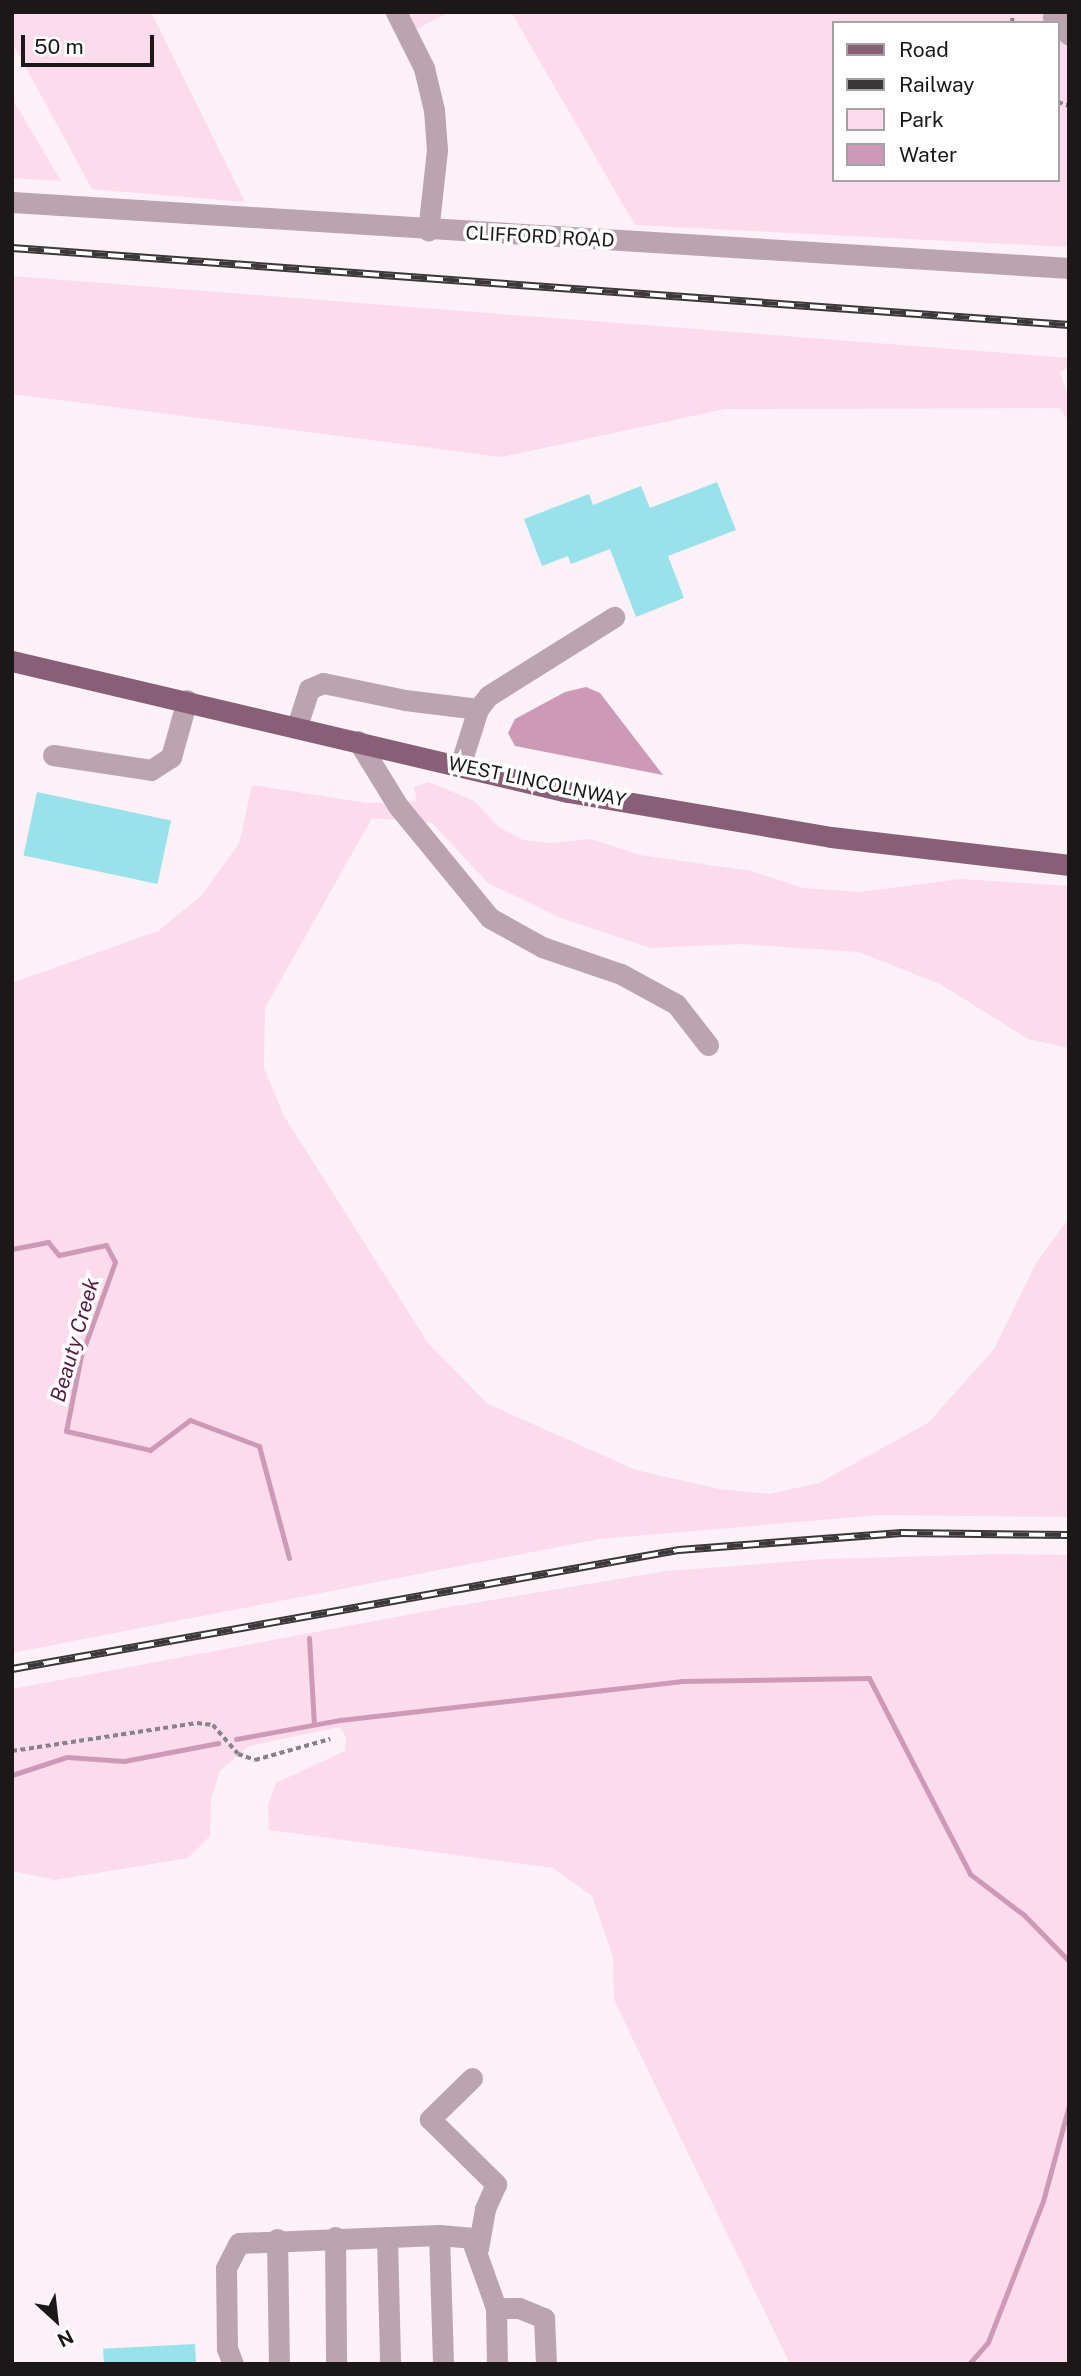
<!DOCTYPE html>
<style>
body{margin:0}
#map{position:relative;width:1081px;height:2376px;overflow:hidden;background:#fbf1f6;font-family:"Public Sans",sans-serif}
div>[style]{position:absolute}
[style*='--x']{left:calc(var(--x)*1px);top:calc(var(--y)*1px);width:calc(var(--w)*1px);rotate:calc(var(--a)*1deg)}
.green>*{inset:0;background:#fcdbed}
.water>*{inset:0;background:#cd99b7}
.stream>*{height:5px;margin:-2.5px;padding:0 2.5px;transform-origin:2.5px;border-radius:2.5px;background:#cd99b7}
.building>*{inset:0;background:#99e2ec;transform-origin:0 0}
.path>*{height:3.5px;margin-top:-1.75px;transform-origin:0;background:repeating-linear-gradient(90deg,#898286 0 5px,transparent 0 8.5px)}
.minor>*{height:21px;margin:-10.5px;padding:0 10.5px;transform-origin:10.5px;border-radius:10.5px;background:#bba3b0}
.major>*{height:21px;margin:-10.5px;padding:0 10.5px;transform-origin:10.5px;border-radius:10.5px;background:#885f77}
.rail>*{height:8px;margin-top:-4px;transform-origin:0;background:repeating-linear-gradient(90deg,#fff 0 16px,#3c3739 0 32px);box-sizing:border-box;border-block:2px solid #3c3739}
span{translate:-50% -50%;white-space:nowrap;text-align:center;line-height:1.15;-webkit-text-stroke:7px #fff;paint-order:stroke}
.street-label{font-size:19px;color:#1c181a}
.water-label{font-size:21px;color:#571942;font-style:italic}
.frame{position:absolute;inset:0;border:14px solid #1c181a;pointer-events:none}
.legend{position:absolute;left:832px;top:21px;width:228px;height:161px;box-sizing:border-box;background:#fff;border:2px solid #a4a3a3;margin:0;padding:9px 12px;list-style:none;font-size:21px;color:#1c181a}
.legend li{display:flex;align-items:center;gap:14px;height:35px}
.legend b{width:35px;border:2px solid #a4a3a3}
.north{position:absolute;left:21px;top:2285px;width:70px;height:70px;-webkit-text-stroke:5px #fff;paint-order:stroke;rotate:153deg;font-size:19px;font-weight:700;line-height:28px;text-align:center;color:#1c181a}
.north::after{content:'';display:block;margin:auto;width:24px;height:32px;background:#1c181a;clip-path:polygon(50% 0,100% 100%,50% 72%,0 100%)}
.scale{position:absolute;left:21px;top:35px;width:133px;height:32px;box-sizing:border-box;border:4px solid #1c181a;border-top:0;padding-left:9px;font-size:21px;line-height:24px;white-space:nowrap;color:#1c181a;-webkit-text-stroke:5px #fff;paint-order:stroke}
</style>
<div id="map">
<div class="green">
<i style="clip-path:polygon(12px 12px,151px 12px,245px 202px,92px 189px,12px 42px)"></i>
<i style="clip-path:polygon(396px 12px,450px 12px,407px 34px)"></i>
<i style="clip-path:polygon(evenodd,511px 12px,1069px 12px,1069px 247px,635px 225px,511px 12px,834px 23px,1058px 23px,1058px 180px,834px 180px,834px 23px)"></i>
<i style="clip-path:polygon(12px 98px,61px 181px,12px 178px)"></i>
<i style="clip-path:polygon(12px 276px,1069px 358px,1069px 366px,1060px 373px,1069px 397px,1069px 422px,1060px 408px,725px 409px,502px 457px,12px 394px)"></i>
<i style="clip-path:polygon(429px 782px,474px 801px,499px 827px,523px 840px,550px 843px,591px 839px,640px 855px,751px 871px,803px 888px,859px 892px,961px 879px,1069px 886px,1069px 1048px,1028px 1039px,940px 984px,859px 952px,740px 944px,650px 948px,561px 918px,488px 883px,432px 823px,372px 818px,265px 1008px,264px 1068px,284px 1116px,428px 1343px,488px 1404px,636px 1470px,719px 1489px,769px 1494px,819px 1483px,928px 1423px,994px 1349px,1036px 1263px,1069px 1218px,1069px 1517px,880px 1515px,599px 1539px,12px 1653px,12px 983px,158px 931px,200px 897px,239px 844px,252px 785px,367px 803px,417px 801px,414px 787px)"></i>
<i style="clip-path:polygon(1000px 1554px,1069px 1555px,1069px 2364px,790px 2364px,614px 2000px,613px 1957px,592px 1896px,553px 1868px,269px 1830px,268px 1805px,276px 1783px,345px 1751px,346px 1737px,340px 1727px,249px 1746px,220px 1771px,211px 1800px,210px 1836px,188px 1858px,55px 1880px,12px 1871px,12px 1689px,449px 1607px,667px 1571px,825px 1559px)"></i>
</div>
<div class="water">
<i style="clip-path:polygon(586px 687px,600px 693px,663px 775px,515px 746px,508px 733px,515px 719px,565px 692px)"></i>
</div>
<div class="stream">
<i style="--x:12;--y:1249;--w:37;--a:-11"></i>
<i style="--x:48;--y:1242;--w:17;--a:50"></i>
<i style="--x:59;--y:1255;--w:48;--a:-12"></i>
<i style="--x:106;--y:1245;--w:19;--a:62"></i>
<i style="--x:115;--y:1262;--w:100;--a:109.9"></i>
<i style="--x:81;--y:1356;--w:76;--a:101.3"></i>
<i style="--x:66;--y:1431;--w:86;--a:12.7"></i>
<i style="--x:150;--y:1450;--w:50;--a:-36.9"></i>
<i style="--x:190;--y:1420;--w:74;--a:20.6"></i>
<i style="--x:259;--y:1446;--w:116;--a:75"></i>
<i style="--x:309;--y:1638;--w:86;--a:86.7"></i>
<i style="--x:236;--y:1739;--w:106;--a:-10.4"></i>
<i style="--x:340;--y:1720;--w:343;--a:-6.5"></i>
<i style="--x:681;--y:1681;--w:188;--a:-0.9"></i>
<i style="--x:869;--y:1678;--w:220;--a:62.7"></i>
<i style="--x:970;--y:1874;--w:68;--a:37.2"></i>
<i style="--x:1024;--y:1915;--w:64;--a:45.6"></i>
<i style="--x:12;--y:1775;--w:58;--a:-18.1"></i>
<i style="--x:67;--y:1757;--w:57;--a:4"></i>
<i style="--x:124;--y:1761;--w:96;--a:-10.8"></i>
<i style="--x:969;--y:2364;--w:29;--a:-49"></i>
<i style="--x:988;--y:2342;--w:151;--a:-68.7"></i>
<i style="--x:1043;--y:2201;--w:99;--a:-74.8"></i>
</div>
<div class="building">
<i style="clip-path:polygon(717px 482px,736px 530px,668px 556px,684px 598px,636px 617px,610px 549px,571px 564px,568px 556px,542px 566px,524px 519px,589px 494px,593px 505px,641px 486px,650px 508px)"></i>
<i style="left:37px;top:792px;width:137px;height:65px;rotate:12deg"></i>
<i style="left:195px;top:2344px;width:20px;height:92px;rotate:87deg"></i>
</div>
<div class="path">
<i style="--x:1012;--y:23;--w:11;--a:-90"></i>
<i style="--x:1058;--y:102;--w:12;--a:20"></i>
<i style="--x:12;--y:1751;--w:187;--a:-8.6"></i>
<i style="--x:197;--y:1723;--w:16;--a:7"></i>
<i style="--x:213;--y:1725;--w:38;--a:49"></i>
<i style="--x:238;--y:1754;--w:18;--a:19"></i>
<i style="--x:255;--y:1760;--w:78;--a:-15.6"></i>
</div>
<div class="minor">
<i style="--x:396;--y:12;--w:63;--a:63.4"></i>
<i style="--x:424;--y:68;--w:43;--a:76.6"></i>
<i style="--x:434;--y:110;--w:40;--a:85.7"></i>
<i style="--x:437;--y:150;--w:81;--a:96.3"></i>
<i style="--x:1053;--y:17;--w:17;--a:-17"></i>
<i style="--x:1058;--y:23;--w:16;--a:47"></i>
<i style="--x:12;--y:202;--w:1059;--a:3.57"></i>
<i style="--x:297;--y:726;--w:39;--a:-72"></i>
<i style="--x:309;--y:689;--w:15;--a:-23"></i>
<i style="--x:323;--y:683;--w:84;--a:11.7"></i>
<i style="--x:405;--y:700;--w:74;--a:7"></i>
<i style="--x:358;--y:741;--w:76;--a:58.4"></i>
<i style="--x:398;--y:806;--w:145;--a:50.6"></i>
<i style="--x:490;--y:918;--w:60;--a:29.1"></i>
<i style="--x:542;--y:947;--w:83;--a:18.9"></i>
<i style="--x:621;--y:974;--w:63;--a:28.6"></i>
<i style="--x:676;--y:1004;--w:52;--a:52"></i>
<i style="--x:53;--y:755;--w:99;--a:8.7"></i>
<i style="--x:151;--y:770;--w:24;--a:-33"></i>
<i style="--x:171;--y:757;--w:59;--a:-74.3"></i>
<i style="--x:460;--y:766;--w:60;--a:-72.5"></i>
<i style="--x:478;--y:709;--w:16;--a:-52"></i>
<i style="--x:488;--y:696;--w:149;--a:-32.1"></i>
<i style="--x:472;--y:2078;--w:59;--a:135.7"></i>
<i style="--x:430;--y:2119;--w:93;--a:44.6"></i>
<i style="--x:496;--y:2184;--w:27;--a:114"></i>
<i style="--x:485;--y:2209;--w:40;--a:100"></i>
<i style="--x:439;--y:2235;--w:129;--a:88.2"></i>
<i style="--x:335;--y:2237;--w:127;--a:89.5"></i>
<i style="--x:387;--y:2237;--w:127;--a:88.6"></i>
<i style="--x:277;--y:2239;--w:125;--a:89.1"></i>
<i style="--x:496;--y:2308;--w:56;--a:89"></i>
<i style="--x:233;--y:2364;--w:17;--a:-111"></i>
<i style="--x:227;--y:2348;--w:80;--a:-90.7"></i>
<i style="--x:226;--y:2268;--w:28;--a:-63"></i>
<i style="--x:239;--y:2243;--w:200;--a:-2.3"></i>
<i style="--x:439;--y:2235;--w:32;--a:5"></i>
<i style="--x:471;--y:2238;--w:74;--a:70.3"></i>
<i style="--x:496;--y:2308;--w:23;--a:0"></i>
<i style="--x:519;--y:2308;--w:27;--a:22"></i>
<i style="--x:544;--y:2318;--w:46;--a:87.5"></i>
</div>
<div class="major">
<i style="--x:12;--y:661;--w:571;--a:13.26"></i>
<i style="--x:568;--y:792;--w:267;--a:9.7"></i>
<i style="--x:831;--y:837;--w:240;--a:6.7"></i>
</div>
<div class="rail">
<i style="--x:12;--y:248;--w:1060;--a:4.17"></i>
<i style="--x:12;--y:1669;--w:678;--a:-10.12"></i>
<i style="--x:679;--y:1550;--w:223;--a:-4.4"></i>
<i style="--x:901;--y:1533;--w:168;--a:0.7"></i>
</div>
<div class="street-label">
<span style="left:540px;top:237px;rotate:3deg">CLIFFORD ROAD</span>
<span style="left:537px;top:782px;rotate:12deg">WEST LINCOLNWAY</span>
</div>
<div class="water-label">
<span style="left:75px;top:1340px;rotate:-74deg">Beauty Creek</span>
</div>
<div class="frame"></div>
<ul class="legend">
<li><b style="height:9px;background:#885f77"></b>Road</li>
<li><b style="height:9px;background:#3c3739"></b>Railway</li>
<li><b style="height:19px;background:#fcdbed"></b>Park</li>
<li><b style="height:19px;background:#cd99b7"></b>Water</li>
</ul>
<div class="north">N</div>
<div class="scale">50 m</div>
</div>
